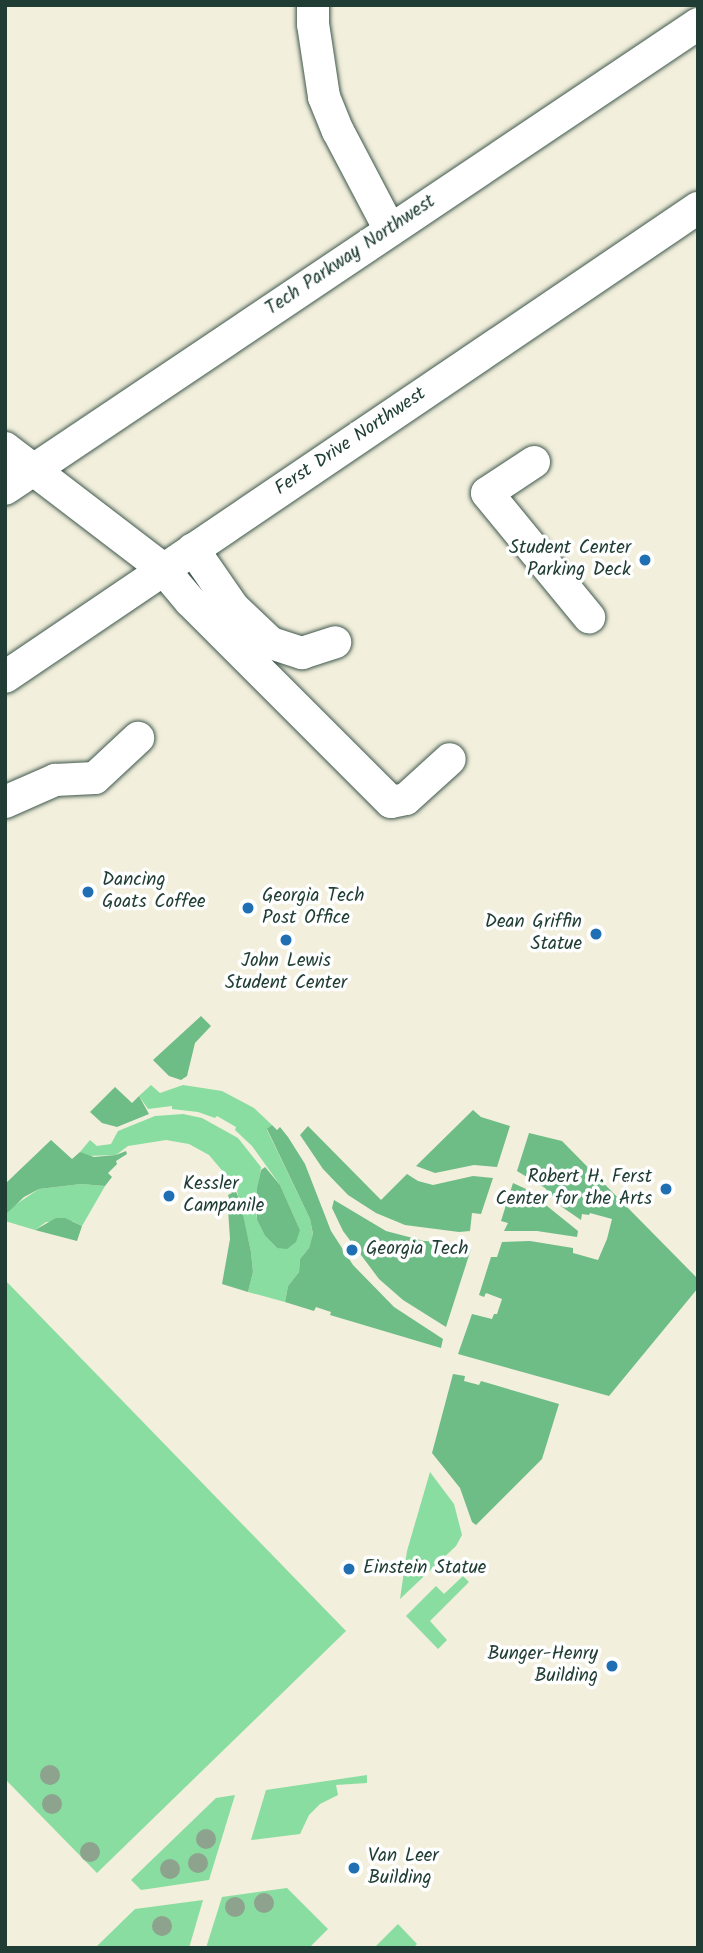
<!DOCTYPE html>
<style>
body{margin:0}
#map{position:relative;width:703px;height:1953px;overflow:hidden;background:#f2efdc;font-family:Kalam,sans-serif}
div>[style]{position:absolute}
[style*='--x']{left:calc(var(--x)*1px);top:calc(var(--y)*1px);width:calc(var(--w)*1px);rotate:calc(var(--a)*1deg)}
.green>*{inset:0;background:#89dda0}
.forest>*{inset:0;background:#6ebc86}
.roads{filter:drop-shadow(0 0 2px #3f584d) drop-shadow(0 0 2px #3f584d)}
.minor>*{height:32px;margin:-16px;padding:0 16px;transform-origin:16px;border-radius:16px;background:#fff}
.trees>*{width:20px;height:20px;margin:-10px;border-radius:50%;background:#8da38e}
.dots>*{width:19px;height:19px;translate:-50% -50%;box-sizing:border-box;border:4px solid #fff;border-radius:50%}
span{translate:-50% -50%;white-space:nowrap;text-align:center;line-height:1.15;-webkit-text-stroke:7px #fff;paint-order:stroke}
.street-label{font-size:19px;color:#1f3d34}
.poi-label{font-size:19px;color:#1f3d34}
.right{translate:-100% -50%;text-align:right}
.left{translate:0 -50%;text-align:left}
.frame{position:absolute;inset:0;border:7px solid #1f3d34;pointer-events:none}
</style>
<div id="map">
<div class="green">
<i style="clip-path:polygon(151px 1085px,160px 1093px,183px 1085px,222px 1091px,254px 1108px,272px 1125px,267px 1130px,310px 1219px,313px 1235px,309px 1248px,300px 1259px,299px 1272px,288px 1286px,285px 1302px,248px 1292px,253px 1272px,251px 1252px,236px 1187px,209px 1155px,189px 1144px,166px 1140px,128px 1146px,116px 1155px,86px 1156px,80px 1152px,90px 1140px,97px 1146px,111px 1144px,118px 1131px,155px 1116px,183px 1114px,202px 1118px,238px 1138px,261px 1167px,256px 1204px,257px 1220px,265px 1236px,277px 1248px,300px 1230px,280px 1185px,252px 1146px,235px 1130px,236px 1127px,217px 1116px,215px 1118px,198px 1112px,172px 1109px,172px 1106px,148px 1109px,139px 1096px)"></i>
<i style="clip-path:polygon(81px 1184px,105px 1186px,82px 1226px,72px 1221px,46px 1222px,35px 1230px,5px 1221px,5px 1215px,12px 1207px,39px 1189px)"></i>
<i style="clip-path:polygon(5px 1280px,346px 1631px,97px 1873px,5px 1779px)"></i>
<i style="clip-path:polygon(430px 1472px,454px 1504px,462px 1535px,456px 1546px,400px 1599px,407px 1551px)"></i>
<i style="clip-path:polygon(463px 1576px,469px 1582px,430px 1621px,447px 1640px,438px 1649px,406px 1616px,436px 1586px,444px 1594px)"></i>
<i style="clip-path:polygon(367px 1775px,367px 1783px,336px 1785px,338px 1795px,320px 1804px,309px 1815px,300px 1834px,251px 1840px,266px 1790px)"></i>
<i style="clip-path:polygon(235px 1795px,209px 1880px,141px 1890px,131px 1880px,216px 1798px)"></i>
<i style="clip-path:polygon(287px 1888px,328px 1929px,309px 1948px,206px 1948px,222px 1897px)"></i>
<i style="clip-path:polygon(203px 1900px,189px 1948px,95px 1948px,135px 1909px)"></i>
<i style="clip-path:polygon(398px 1924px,417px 1944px,413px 1948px,374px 1948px)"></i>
</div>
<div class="forest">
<i style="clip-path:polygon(201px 1016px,211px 1026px,195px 1043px,187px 1076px,181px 1080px,169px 1076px,153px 1060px)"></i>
<i style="clip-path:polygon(115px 1087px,132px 1103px,139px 1096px,149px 1114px,117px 1127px,102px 1123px,90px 1112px)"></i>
<i style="clip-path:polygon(473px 1110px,481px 1117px,510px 1126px,497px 1167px,474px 1165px,435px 1173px,416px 1166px)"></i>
<i style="clip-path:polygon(272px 1125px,277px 1130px,280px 1127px,288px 1137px,305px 1164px,331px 1231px,353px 1265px,394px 1307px,443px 1339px,441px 1348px,330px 1315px,331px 1312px,316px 1307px,314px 1311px,285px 1302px,288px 1286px,299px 1272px,300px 1259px,309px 1248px,313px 1234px,310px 1219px,267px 1129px)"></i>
<i style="clip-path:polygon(308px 1126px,381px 1200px,407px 1174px,418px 1181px,433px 1185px,473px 1176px,493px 1178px,481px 1214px,472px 1213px,470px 1231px,459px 1232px,405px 1225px,376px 1213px,348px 1195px,323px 1169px,300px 1135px)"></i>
<i style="clip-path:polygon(529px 1133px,562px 1141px,698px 1279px,698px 1288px,609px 1396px,458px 1354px,472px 1314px,492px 1319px,494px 1314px,497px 1314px,502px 1299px,486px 1293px,484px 1297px,479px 1295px,491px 1257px,497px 1257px,502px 1242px,530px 1241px,573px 1248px,573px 1253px,598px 1260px,607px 1239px,612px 1219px,590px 1213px,589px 1215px,582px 1214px,581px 1220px,562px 1207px,545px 1188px,517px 1171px)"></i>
<i style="clip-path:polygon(51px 1140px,72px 1159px,80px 1152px,94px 1157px,116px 1155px,126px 1151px,127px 1154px,116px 1161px,117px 1164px,108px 1173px,112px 1177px,105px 1186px,81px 1184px,39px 1189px,24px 1197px,5px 1215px,5px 1184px)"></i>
<i style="clip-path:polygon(265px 1167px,280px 1185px,300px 1230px,296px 1242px,287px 1249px,277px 1248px,265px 1236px,257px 1220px,257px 1189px,261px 1170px)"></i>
<i style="clip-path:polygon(230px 1178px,240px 1201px,251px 1252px,253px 1272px,248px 1292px,222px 1284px,230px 1239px,228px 1209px,232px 1207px,228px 1195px,232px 1193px,226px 1181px)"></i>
<i style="clip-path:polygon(513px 1183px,526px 1189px,578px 1231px,577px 1237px,537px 1231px,504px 1231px,508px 1223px,501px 1221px)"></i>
<i style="clip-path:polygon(334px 1200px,386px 1231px,424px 1241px,467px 1243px,465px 1247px,471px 1249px,446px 1327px,403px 1300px,379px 1279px,343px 1231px,332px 1208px)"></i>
<i style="clip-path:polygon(56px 1218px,65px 1218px,82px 1226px,77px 1241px,35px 1230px)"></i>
<i style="clip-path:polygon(453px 1374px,465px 1376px,464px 1381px,479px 1385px,481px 1381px,559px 1404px,542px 1459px,476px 1525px,472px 1522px,460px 1488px,432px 1453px)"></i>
</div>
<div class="roads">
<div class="minor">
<i style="--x:313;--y:5;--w:19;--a:90"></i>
<i style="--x:313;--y:24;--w:74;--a:81.4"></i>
<i style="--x:324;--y:97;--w:37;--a:68"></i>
<i style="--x:338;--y:131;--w:112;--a:62.3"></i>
<i style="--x:5;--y:448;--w:199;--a:37.4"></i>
<i style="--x:163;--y:569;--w:42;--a:49.8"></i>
<i style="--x:190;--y:601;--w:284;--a:45"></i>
<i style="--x:391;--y:802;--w:15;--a:-11"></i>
<i style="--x:406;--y:799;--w:59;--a:-42.3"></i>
<i style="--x:534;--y:462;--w:56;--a:146.6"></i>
<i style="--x:487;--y:493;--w:161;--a:50.6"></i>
<i style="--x:5;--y:489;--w:835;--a:-33.86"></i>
<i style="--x:193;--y:549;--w:70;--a:55.4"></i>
<i style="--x:233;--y:607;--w:52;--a:43.5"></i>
<i style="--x:271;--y:643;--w:33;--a:18"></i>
<i style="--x:302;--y:653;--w:35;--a:-18"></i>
<i style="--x:5;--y:677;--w:837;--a:-34.09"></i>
<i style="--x:5;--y:802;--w:55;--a:-23.7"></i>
<i style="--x:55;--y:780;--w:40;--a:-2.9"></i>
<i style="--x:95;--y:778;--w:59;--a:-42.9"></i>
</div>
</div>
<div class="trees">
<i style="left:50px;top:1775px"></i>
<i style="left:52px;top:1804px"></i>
<i style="left:206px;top:1839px"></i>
<i style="left:90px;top:1852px"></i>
<i style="left:198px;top:1863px"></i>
<i style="left:170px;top:1869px"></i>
<i style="left:264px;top:1903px"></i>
<i style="left:235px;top:1907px"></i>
<i style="left:162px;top:1926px"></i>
</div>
<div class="dots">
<i style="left:645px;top:560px;background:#1f6fb2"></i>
<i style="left:88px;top:892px;background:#1f6fb2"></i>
<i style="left:248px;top:908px;background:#1f6fb2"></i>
<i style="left:596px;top:934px;background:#1f6fb2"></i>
<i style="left:286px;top:940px;background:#1f6fb2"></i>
<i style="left:666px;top:1189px;background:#1f6fb2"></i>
<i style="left:169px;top:1196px;background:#1f6fb2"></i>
<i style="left:352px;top:1250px;background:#1f6fb2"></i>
<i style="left:349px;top:1569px;background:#1f6fb2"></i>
<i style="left:612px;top:1666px;background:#1f6fb2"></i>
<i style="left:354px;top:1868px;background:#1f6fb2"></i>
</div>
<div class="street-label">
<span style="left:351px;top:256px;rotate:-34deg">Tech Parkway Northwest</span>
<span style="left:351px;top:442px;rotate:-34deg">Ferst Drive Northwest</span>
</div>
<div class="poi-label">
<span class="right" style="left:631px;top:560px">Student Center<br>Parking Deck</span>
<span class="left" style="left:102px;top:892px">Dancing<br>Goats Coffee</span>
<span class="left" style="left:262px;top:908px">Georgia Tech<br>Post Office</span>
<span class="right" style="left:582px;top:934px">Dean Griffin<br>Statue</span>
<span style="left:286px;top:973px">John Lewis<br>Student Center</span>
<span class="right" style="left:652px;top:1189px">Robert H. Ferst<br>Center for the Arts</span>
<span class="left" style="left:183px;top:1196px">Kessler<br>Campanile</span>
<span class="left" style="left:366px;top:1250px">Georgia Tech</span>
<span class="left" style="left:363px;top:1569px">Einstein Statue</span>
<span class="right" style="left:598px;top:1666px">Bunger-Henry<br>Building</span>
<span class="left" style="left:368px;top:1868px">Van Leer<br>Building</span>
</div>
<div class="frame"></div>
</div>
